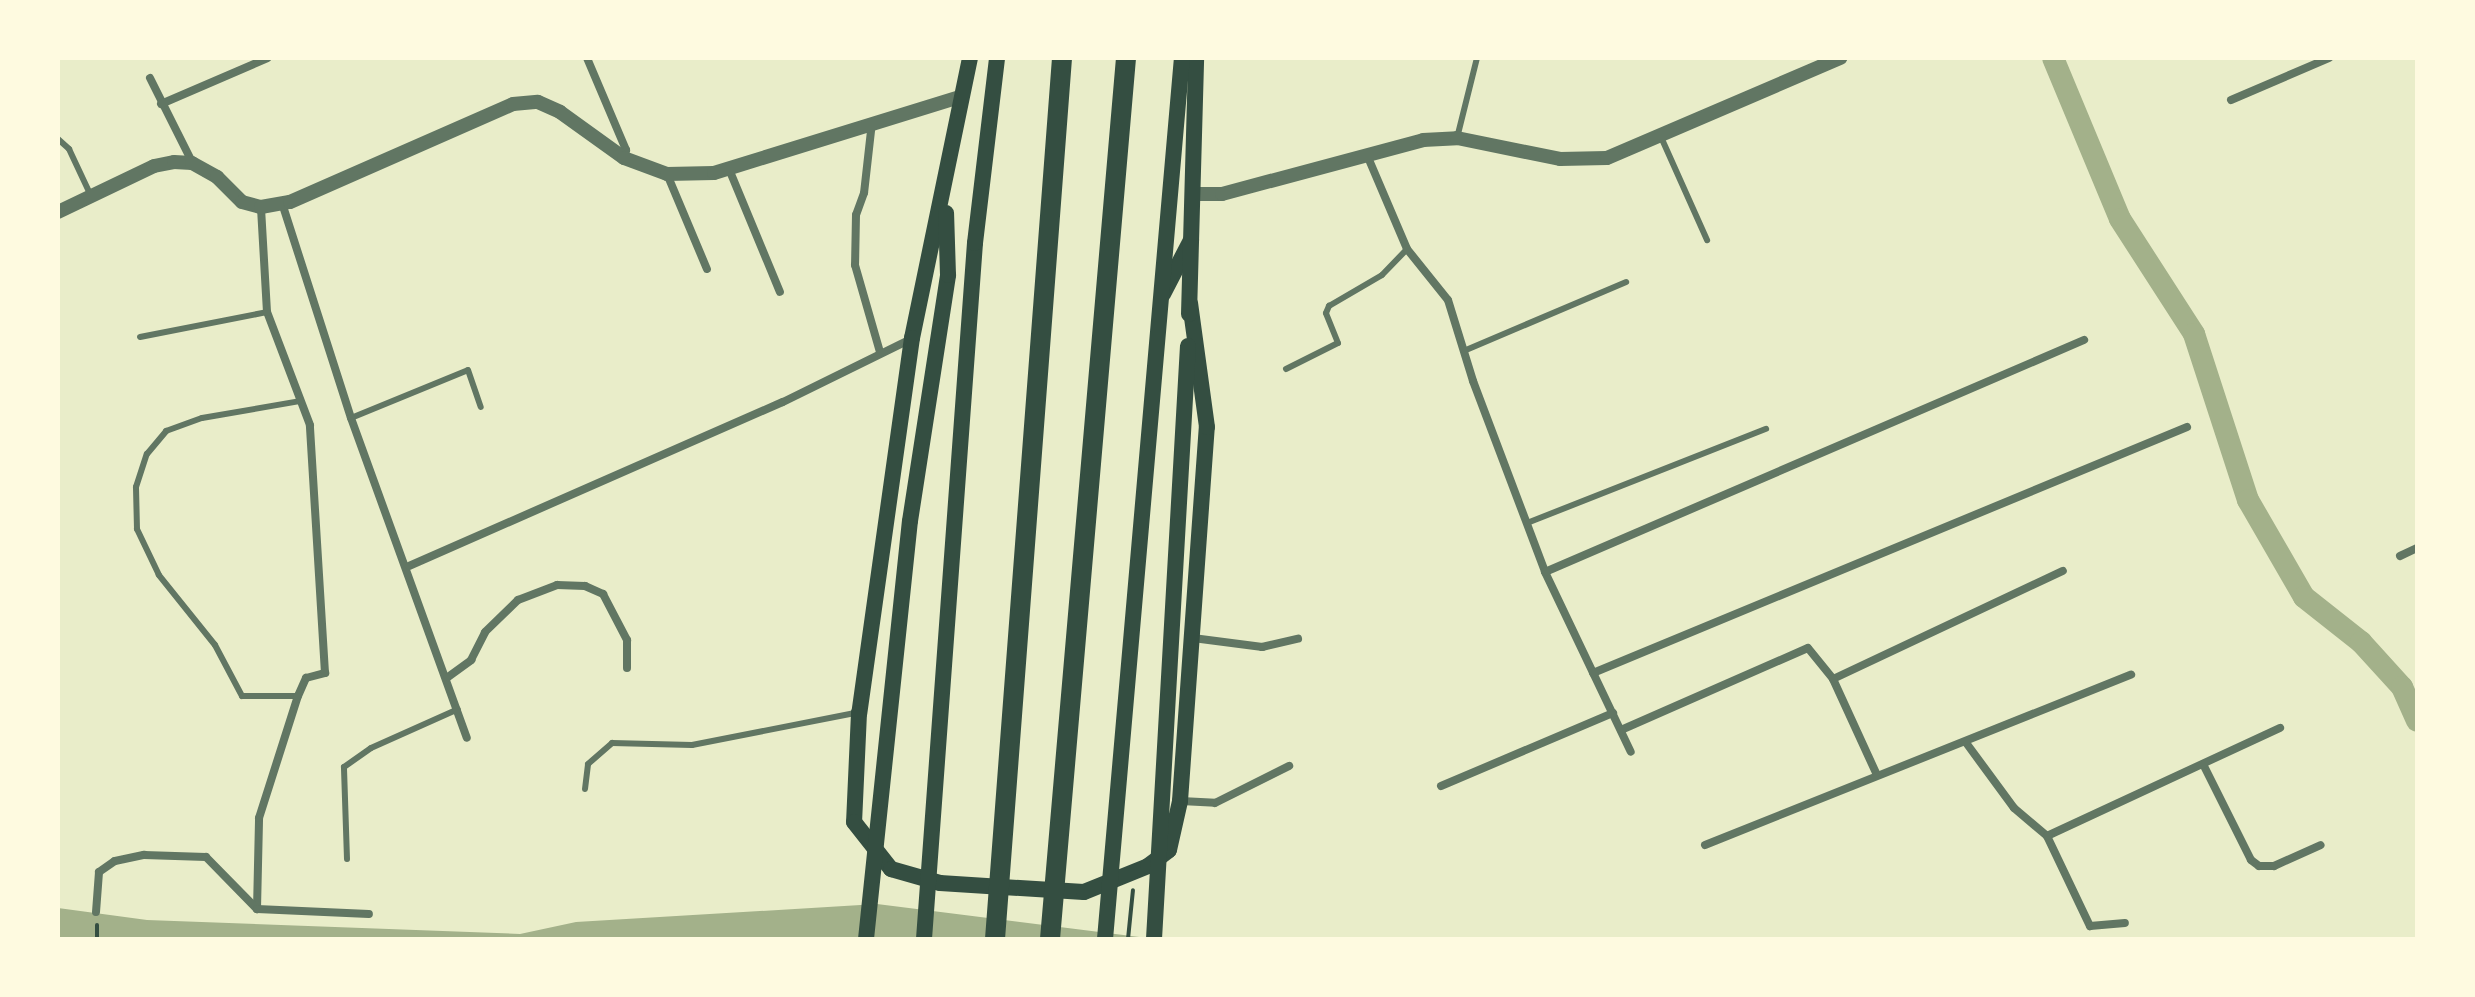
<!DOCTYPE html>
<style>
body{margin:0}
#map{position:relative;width:2475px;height:997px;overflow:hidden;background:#e9edc9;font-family:Literata,serif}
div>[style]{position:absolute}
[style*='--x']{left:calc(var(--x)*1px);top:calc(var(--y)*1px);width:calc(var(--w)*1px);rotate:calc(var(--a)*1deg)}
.water>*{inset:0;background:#a3b18a}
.canal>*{height:22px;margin:-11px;padding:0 11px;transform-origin:11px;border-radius:11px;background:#a3b18a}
.path>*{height:4px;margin:-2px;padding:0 2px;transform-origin:2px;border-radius:2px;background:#344e41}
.service>*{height:6px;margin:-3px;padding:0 3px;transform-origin:3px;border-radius:3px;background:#617663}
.minor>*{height:8px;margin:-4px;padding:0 4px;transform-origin:4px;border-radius:4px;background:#617663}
.tertiary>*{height:14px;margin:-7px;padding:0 7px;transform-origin:7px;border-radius:7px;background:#617663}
.secondary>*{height:16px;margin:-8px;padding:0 8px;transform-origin:8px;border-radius:8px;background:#344e41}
.trunk>*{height:20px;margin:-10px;padding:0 10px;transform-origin:10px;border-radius:10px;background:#344e41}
span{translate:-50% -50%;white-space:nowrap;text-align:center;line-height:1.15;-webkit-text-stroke:6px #fefae0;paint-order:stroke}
.frame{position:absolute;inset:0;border:60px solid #fefae0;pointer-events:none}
</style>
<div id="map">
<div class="water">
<i style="clip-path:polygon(877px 904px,1155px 939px,58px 939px,58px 908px,147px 920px,520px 934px,576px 922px)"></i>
</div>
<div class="canal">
<i style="--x:2053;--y:58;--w:174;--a:67.4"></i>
<i style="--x:2120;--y:219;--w:137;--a:57.2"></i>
<i style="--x:2194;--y:334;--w:175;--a:72"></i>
<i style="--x:2248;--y:500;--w:112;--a:60"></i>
<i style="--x:2304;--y:597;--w:73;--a:38.3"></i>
<i style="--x:2361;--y:642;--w:61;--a:47.7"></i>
<i style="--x:2402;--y:687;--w:37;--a:66"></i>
</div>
<div class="path">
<i style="--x:97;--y:925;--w:14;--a:90"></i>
<i style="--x:1128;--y:939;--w:49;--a:-84.2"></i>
</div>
<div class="service">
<i style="--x:1661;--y:137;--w:113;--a:65.9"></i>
<i style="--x:1457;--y:138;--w:82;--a:-76"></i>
<i style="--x:58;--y:139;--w:15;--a:42"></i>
<i style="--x:69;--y:149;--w:52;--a:64.9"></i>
<i style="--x:140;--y:337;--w:129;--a:-11.1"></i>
<i style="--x:1466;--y:350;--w:174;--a:-23"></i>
<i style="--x:1286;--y:369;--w:58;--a:-26.6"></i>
<i style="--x:1338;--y:343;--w:32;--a:-112"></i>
<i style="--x:1326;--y:313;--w:8;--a:-67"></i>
<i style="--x:1329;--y:306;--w:61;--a:-30.3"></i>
<i style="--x:1382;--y:275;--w:36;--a:-46"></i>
<i style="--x:351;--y:418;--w:126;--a:-22.3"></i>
<i style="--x:468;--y:370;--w:39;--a:71"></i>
<i style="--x:1527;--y:523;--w:257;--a:-21.5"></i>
<i style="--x:298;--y:696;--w:56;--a:180"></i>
<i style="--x:242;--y:696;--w:58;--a:-117.9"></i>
<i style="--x:215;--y:645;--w:90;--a:-128.7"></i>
<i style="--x:159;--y:575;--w:51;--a:-115.6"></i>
<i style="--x:137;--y:529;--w:42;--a:-91.4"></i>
<i style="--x:136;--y:487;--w:35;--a:-72"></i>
<i style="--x:147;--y:454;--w:30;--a:-50"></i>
<i style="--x:166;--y:431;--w:38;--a:-20"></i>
<i style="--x:202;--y:418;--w:99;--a:-9.8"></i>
<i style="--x:585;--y:789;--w:25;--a:-83"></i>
<i style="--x:588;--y:764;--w:32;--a:-41"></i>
<i style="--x:612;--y:743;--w:80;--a:1.4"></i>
<i style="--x:692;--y:745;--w:166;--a:-11.1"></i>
<i style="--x:347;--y:859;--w:92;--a:-91.9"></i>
<i style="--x:344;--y:767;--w:33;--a:-35"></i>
<i style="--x:371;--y:748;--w:95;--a:-24.1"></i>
</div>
<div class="minor">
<i style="--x:587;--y:58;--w:100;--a:67"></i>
<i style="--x:626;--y:150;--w:8;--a:104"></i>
<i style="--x:150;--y:78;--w:94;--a:63.4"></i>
<i style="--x:2231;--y:100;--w:107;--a:-23.2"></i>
<i style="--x:161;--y:104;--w:116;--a:-23.3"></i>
<i style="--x:872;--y:122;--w:71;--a:96.4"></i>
<i style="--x:864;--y:193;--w:23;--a:110"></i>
<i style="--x:856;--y:215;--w:50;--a:91.1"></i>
<i style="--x:855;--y:265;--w:91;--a:74"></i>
<i style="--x:1367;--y:155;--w:102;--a:66.9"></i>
<i style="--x:1407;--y:249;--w:65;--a:51.2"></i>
<i style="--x:1448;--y:300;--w:85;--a:72.8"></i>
<i style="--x:1473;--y:381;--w:204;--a:69.3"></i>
<i style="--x:1545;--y:572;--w:199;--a:64.5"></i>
<i style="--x:729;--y:169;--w:133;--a:67.5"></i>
<i style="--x:667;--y:174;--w:103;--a:67.2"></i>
<i style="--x:282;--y:203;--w:226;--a:72.2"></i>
<i style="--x:351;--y:418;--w:340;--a:70.1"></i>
<i style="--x:2400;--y:556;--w:19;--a:-25"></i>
<i style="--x:409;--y:566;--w:408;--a:-23.7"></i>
<i style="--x:783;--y:402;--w:143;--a:-26.2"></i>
<i style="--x:1545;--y:572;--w:587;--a:-23.29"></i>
<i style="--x:1193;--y:638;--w:70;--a:7.4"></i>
<i style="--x:1262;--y:647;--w:37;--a:-13"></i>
<i style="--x:1593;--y:673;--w:643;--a:-22.5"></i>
<i style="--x:448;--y:677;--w:29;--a:-36"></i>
<i style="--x:471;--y:660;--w:31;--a:-63"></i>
<i style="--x:485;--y:632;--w:46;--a:-44.1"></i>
<i style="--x:518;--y:600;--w:42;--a:-21"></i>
<i style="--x:557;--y:585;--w:28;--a:2"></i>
<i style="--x:585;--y:586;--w:20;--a:24"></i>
<i style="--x:603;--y:594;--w:52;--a:62.4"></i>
<i style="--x:627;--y:640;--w:28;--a:90"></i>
<i style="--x:1833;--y:679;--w:254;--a:-25.2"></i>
<i style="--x:1621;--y:730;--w:204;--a:-23.7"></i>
<i style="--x:1808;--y:648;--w:40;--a:51"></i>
<i style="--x:1833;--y:679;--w:103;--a:65.4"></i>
<i style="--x:1967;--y:744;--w:79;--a:53.7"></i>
<i style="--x:2014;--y:808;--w:43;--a:40.3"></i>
<i style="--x:2047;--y:836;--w:100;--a:64.5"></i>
<i style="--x:2090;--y:926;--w:35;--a:-5"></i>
<i style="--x:2203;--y:764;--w:107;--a:63.4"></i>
<i style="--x:2251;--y:860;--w:10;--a:37"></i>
<i style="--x:2259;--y:866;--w:15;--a:0"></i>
<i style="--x:2274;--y:866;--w:51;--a:-24.1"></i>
<i style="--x:1441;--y:786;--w:187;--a:-23"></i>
<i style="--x:1181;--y:801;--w:34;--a:3"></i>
<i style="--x:1215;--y:803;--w:83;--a:-26.6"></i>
<i style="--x:2047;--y:836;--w:257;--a:-24.9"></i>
<i style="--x:1705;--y:845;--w:459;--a:-21.8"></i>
<i style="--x:257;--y:909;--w:91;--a:-88.7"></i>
<i style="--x:259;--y:818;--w:128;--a:-72.3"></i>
<i style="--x:298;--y:696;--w:20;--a:-66"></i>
<i style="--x:306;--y:678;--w:20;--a:-15"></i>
<i style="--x:325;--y:673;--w:248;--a:-93.5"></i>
<i style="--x:310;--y:425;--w:121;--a:-110.8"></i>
<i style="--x:267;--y:312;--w:105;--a:-93.3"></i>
<i style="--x:96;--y:912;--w:40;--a:-85.7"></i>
<i style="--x:99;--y:872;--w:19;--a:-35"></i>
<i style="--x:115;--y:861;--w:30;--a:-12"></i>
<i style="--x:144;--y:855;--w:62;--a:1.8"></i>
<i style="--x:206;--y:857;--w:73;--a:45.6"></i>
<i style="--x:257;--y:909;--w:112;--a:2.6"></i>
</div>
<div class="tertiary">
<i style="--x:1196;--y:194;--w:26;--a:0"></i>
<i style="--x:1222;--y:194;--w:208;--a:-15"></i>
<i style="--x:1423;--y:140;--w:34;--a:-3"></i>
<i style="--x:1457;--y:138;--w:105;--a:11.5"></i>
<i style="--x:1560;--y:159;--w:47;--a:-1.2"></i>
<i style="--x:1607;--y:158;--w:254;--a:-23.2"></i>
<i style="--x:58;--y:212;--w:106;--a:-25.6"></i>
<i style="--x:154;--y:166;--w:20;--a:-11"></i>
<i style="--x:174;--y:162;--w:18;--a:3"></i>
<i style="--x:192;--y:163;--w:29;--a:29"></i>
<i style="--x:217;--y:177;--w:35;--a:45"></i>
<i style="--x:242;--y:202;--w:20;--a:15"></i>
<i style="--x:261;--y:207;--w:29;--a:-10"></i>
<i style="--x:290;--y:202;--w:244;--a:-23.7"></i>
<i style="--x:513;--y:104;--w:25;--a:-5"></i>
<i style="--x:538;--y:102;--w:24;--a:24"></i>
<i style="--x:560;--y:112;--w:79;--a:35.7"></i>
<i style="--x:624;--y:158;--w:46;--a:20.4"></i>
<i style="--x:667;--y:174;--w:47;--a:-1.2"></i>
<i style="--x:714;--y:173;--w:260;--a:-17.2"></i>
</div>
<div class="secondary">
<i style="--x:970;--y:58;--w:286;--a:101.7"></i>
<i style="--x:912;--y:338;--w:379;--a:98"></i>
<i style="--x:859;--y:713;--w:109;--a:92.6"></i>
<i style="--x:854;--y:822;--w:60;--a:51.8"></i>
<i style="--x:891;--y:869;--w:51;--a:15.9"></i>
<i style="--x:940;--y:883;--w:144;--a:3.6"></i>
<i style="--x:1084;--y:892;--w:69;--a:-22.1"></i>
<i style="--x:1148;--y:866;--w:26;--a:-37"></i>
<i style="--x:1169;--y:850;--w:50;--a:-77.3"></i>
<i style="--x:1180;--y:801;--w:375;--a:-85.9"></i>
<i style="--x:1207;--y:427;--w:125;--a:-97.8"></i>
<i style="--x:1163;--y:294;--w:61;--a:-62.6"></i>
<i style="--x:1189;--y:314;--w:256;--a:-88.4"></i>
<i style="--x:866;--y:939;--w:420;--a:-84"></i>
<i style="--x:910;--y:521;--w:249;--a:-81.2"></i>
<i style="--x:948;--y:275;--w:62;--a:-91.8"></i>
<i style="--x:924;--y:939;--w:698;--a:-85.81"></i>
<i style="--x:975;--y:243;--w:186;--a:-83.2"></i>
<i style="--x:1105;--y:939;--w:884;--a:-85.01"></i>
<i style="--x:1154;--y:939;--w:594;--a:-86.72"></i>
</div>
<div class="trunk">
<i style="--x:995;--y:939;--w:884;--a:-85.65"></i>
<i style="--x:1050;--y:939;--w:884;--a:-85.07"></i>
</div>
<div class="frame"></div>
</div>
